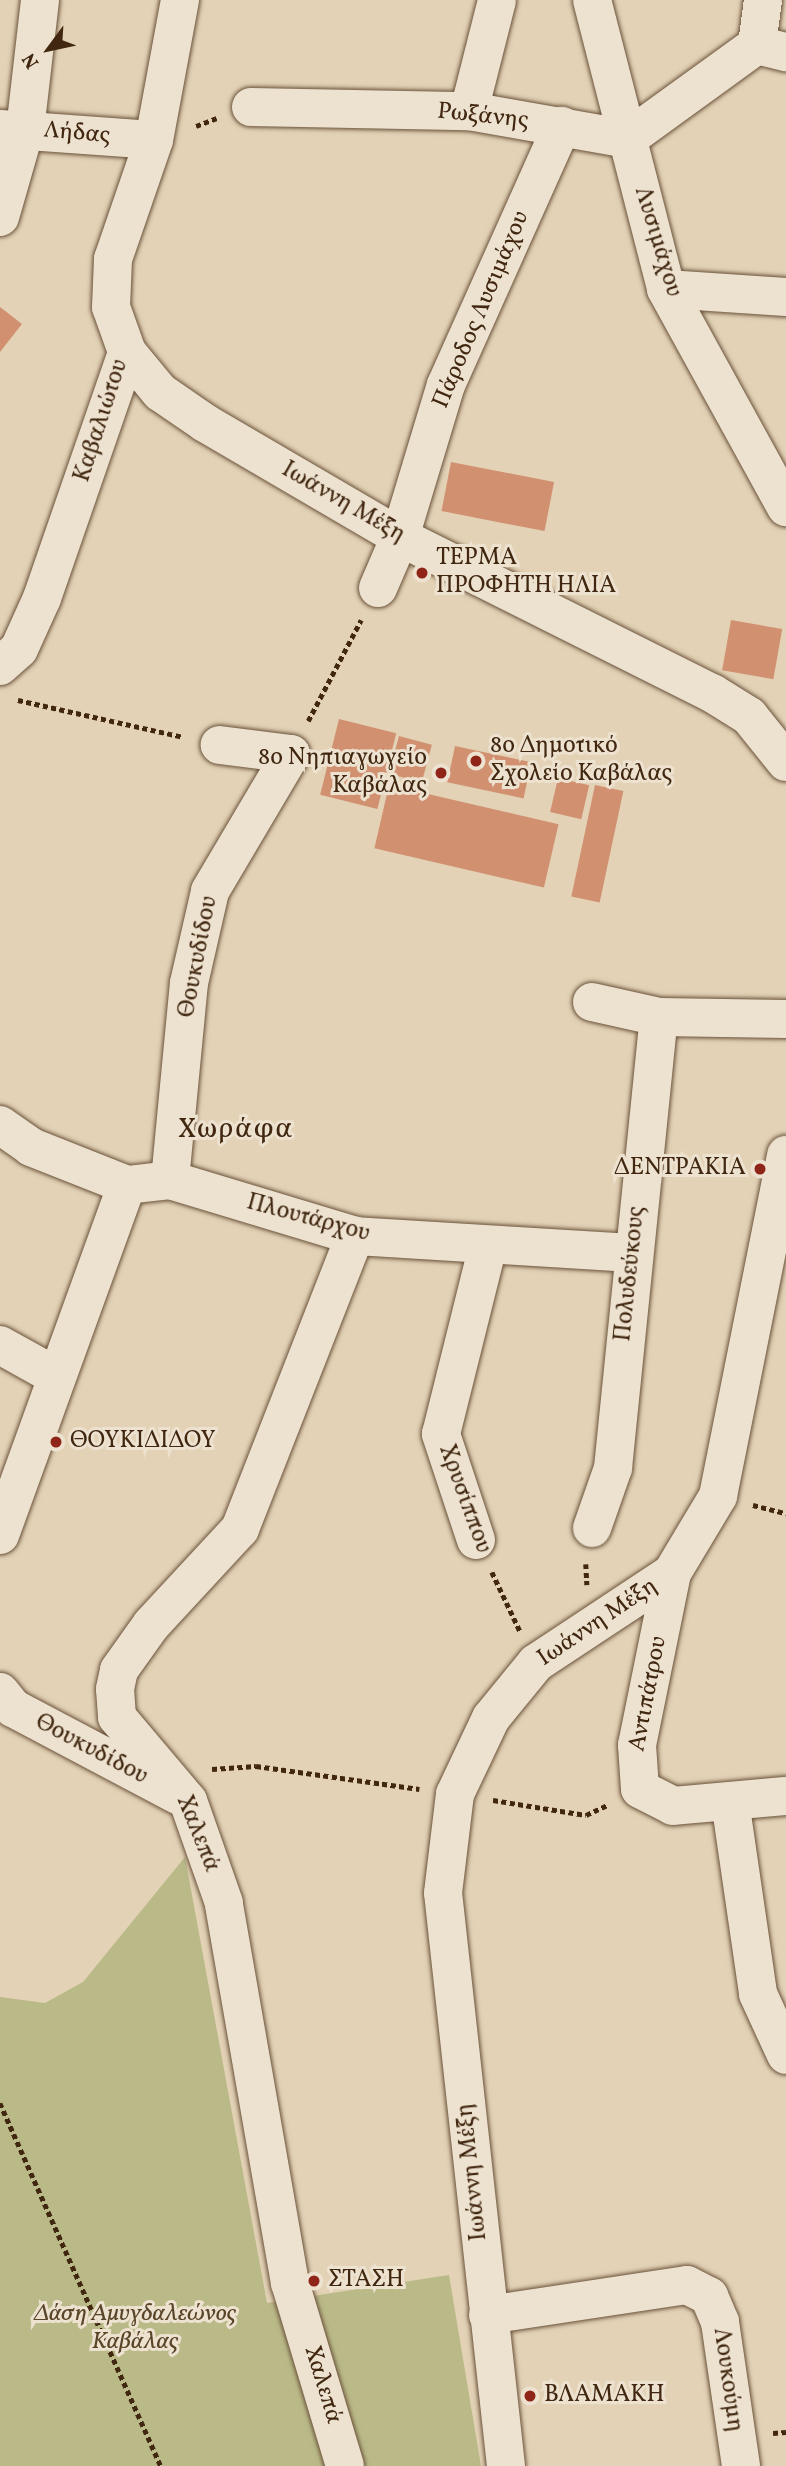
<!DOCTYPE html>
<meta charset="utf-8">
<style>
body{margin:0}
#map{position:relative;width:786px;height:2466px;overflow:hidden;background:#e3d2b6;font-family:Vollkorn,serif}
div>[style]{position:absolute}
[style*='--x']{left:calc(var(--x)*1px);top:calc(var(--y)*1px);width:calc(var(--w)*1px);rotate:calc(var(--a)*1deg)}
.green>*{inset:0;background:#baba89}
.building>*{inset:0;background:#d19171;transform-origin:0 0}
.path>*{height:4.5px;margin-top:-2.25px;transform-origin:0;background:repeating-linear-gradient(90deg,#412710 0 5px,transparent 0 8.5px)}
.roads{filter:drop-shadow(0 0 2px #6a523a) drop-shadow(0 0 2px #6a523a)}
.minor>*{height:38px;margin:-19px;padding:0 19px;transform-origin:19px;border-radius:19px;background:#ede2d0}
.tertiary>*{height:38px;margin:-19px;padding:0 19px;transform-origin:19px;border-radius:19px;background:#ede2d0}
.dots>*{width:19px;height:19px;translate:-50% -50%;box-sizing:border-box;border:4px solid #ede2d0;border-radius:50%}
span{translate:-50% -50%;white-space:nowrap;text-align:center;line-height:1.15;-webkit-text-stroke:6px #ede2d0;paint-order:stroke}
.street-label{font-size:24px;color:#412710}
.poi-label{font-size:24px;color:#412710}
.left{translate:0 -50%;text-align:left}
.right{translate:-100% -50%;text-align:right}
.park-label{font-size:24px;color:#594428;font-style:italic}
.quarter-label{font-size:28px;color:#412710;letter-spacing:2px}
.north{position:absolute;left:14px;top:14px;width:70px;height:70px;-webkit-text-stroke:5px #ede2d0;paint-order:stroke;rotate:237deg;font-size:19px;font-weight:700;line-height:28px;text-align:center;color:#412710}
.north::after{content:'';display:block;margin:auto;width:24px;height:32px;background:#412710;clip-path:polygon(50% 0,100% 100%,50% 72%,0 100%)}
</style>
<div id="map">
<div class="green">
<i style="clip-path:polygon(185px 1857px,267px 2303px,449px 2275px,481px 2466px,0 2466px,0 1997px,45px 2003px,83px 1982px)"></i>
</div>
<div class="building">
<i style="clip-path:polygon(0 307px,22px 324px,0 352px)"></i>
<i style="left:451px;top:462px;width:105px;height:50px;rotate:11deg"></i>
<i style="left:731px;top:620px;width:52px;height:51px;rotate:10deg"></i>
<i style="left:339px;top:719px;width:59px;height:78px;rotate:14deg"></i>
<i style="left:399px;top:736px;width:34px;height:39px;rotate:15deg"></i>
<i style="left:455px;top:746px;width:78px;height:37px;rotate:12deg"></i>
<i style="left:558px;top:778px;width:32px;height:35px;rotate:13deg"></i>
<i style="left:389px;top:785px;width:174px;height:65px;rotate:13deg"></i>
<i style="left:595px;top:785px;width:29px;height:114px;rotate:12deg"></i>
</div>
<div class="path">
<i style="--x:196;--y:126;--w:22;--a:-21"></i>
<i style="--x:18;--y:700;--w:169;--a:12.6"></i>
<i style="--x:308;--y:721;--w:114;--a:-62.3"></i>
<i style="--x:753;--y:1505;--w:34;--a:14"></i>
<i style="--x:586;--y:1564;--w:21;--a:87"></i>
<i style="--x:492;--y:1572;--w:65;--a:64.6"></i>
<i style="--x:212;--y:1769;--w:44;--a:-3.9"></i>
<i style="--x:256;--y:1766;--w:165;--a:8"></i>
<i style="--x:493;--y:1800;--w:94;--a:9.2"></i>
<i style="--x:586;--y:1815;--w:23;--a:-25"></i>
<i style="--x:0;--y:2103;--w:397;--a:66.1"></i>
<i style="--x:773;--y:2433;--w:13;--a:-4"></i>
</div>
<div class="roads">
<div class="minor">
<i style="--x:592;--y:0;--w:298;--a:75.6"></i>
<i style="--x:666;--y:289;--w:249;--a:61.2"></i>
<i style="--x:757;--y:45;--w:45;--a:-82.4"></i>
<i style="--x:251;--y:107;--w:218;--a:1.1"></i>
<i style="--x:469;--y:111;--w:160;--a:10"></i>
<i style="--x:627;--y:139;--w:160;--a:-35.9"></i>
<i style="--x:757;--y:45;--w:30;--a:14"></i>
<i style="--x:469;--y:111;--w:114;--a:-75.8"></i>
<i style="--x:0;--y:217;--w:91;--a:-74"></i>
<i style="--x:25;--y:130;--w:131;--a:-83.4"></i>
<i style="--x:666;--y:289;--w:120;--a:3.8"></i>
<i style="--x:378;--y:588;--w:56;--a:-66.7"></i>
<i style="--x:400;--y:537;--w:159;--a:-73.2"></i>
<i style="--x:446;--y:385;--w:284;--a:-65.9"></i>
<i style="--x:0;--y:666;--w:25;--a:-42"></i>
<i style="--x:19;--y:649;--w:56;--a:-65.7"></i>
<i style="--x:42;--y:598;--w:260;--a:-70.9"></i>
<i style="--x:592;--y:1002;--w:69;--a:12.6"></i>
<i style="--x:659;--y:1017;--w:127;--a:0.9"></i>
<i style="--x:0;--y:1125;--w:38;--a:35"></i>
<i style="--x:31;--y:1147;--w:103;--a:21.6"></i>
<i style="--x:127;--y:1185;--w:43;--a:-6.6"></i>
<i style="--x:170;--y:1180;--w:193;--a:16.8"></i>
<i style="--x:355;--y:1236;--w:279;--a:3.5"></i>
<i style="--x:170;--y:1180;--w:198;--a:-84.5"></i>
<i style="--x:189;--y:983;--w:94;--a:-77.1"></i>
<i style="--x:210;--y:891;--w:159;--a:-59.4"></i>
<i style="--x:291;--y:754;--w:72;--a:-172.8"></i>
<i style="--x:0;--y:1345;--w:62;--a:29.1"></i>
<i style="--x:592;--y:1528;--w:64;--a:-70.7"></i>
<i style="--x:613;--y:1468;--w:453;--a:-84.2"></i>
<i style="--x:0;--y:1535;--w:372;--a:-70.1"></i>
<i style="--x:476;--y:1540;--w:112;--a:-108.3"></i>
<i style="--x:441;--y:1434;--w:194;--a:-76"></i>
<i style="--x:672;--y:1573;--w:176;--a:101.5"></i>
<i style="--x:637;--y:1745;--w:44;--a:86.1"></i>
<i style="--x:640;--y:1789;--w:37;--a:27"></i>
<i style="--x:673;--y:1806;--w:113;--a:-5.1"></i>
<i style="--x:0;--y:1692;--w:21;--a:51"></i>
<i style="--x:13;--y:1708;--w:186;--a:27.9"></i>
<i style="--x:730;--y:1801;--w:195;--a:81.7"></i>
<i style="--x:758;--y:1994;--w:67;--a:65.3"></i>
<i style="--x:488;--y:2315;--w:201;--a:-8.6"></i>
<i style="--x:687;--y:2285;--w:25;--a:27"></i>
<i style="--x:709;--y:2296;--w:28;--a:67"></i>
<i style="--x:720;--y:2322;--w:146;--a:81.7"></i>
<i style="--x:345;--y:2466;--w:191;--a:-106.7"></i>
<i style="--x:290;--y:2283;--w:386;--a:-99.9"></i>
<i style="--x:224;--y:1903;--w:108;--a:-109.4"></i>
<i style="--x:188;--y:1801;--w:110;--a:-130.2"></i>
<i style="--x:117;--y:1717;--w:28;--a:-94"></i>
<i style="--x:115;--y:1689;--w:19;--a:-78"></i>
<i style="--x:119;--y:1670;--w:55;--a:-54.6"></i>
<i style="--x:151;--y:1625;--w:131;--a:-47.2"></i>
<i style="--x:240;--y:1529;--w:315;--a:-68.6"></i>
</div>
<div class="tertiary">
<i style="--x:180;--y:0;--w:142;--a:100.5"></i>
<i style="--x:154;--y:140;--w:126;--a:109"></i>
<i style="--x:113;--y:259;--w:48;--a:92.4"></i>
<i style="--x:111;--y:307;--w:48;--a:70.4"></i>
<i style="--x:127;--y:352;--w:52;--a:50.5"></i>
<i style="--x:160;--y:392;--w:55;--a:34.6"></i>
<i style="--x:205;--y:423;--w:226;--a:30.3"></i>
<i style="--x:400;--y:537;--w:349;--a:26.6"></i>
<i style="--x:712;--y:693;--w:44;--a:31.9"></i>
<i style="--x:749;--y:716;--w:59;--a:51.2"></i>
<i style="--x:0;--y:129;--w:154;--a:4.1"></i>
<i style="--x:506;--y:2466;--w:576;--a:-96.27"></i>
<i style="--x:443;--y:1893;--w:100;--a:-83.1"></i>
<i style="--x:455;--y:1794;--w:84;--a:-64.7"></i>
<i style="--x:491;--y:1718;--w:71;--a:-50.7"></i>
<i style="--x:536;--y:1663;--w:163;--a:-33.5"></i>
<i style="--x:672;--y:1573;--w:90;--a:-59.1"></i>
<i style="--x:718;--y:1496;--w:348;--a:-78.7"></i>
</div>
</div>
<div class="dots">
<i style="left:422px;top:573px;background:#8f2418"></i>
<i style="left:476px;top:761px;background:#8f2418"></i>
<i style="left:441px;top:773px;background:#8f2418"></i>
<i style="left:760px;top:1169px;background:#8f2418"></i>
<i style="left:56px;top:1442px;background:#8f2418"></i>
<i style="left:314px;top:2281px;background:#8f2418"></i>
<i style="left:530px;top:2396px;background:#8f2418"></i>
</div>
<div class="street-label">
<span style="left:483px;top:117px;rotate:6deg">Ρωξάνης</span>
<span style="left:77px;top:134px;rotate:5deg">Λήδας</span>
<span style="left:657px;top:242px;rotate:73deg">Λυσιμάχου</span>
<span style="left:482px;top:310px;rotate:-67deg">Πάροδος Λυσιμάχου</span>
<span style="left:102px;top:421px;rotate:-72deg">Καβαλιώτου</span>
<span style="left:343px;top:503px;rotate:30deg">Ιωάννη Μέξη</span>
<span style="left:199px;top:957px;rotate:-79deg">Θουκυδίδου</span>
<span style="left:308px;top:1219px;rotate:15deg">Πλουτάρχου</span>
<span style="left:631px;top:1274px;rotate:-84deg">Πολυδεύκους</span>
<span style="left:464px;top:1499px;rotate:70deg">Χρυσίππου</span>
<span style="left:598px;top:1623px;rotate:-34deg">Ιωάννη Μέξη</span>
<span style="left:649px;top:1694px;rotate:-79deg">Αντιπάτρου</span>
<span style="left:91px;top:1750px;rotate:28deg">Θουκυδίδου</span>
<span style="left:197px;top:1834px;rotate:68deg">Χαλεπά</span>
<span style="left:473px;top:2172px;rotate:-96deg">Ιωάννη Μέξη</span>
<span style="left:727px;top:2380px;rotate:82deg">Λουκούμη</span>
<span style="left:322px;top:2385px;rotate:73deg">Χαλεπά</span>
</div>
<div class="poi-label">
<span class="left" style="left:436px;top:573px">ΤΕΡΜΑ<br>ΠΡΟΦΗΤΗ ΗΛΙΑ</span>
<span class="left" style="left:490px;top:761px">8ο Δημοτικό<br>Σχολείο Καβάλας</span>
<span class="right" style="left:427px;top:773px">8ο Νηπιαγωγείο<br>Καβάλας</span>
<span class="right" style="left:746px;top:1169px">ΔΕΝΤΡΑΚΙΑ</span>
<span class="left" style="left:70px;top:1442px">ΘΟΥΚΙΔΙΔΟΥ</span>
<span class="left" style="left:328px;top:2281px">ΣΤΑΣΗ</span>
<span class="left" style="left:544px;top:2396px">ΒΛΑΜΑΚΗ</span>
</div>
<div class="park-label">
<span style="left:135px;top:2329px">Δάση Αμυγδαλεώνος<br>Καβάλας</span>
</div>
<div class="quarter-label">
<span style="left:236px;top:1130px">Χωράφα</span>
</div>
<div class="north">N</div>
</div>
